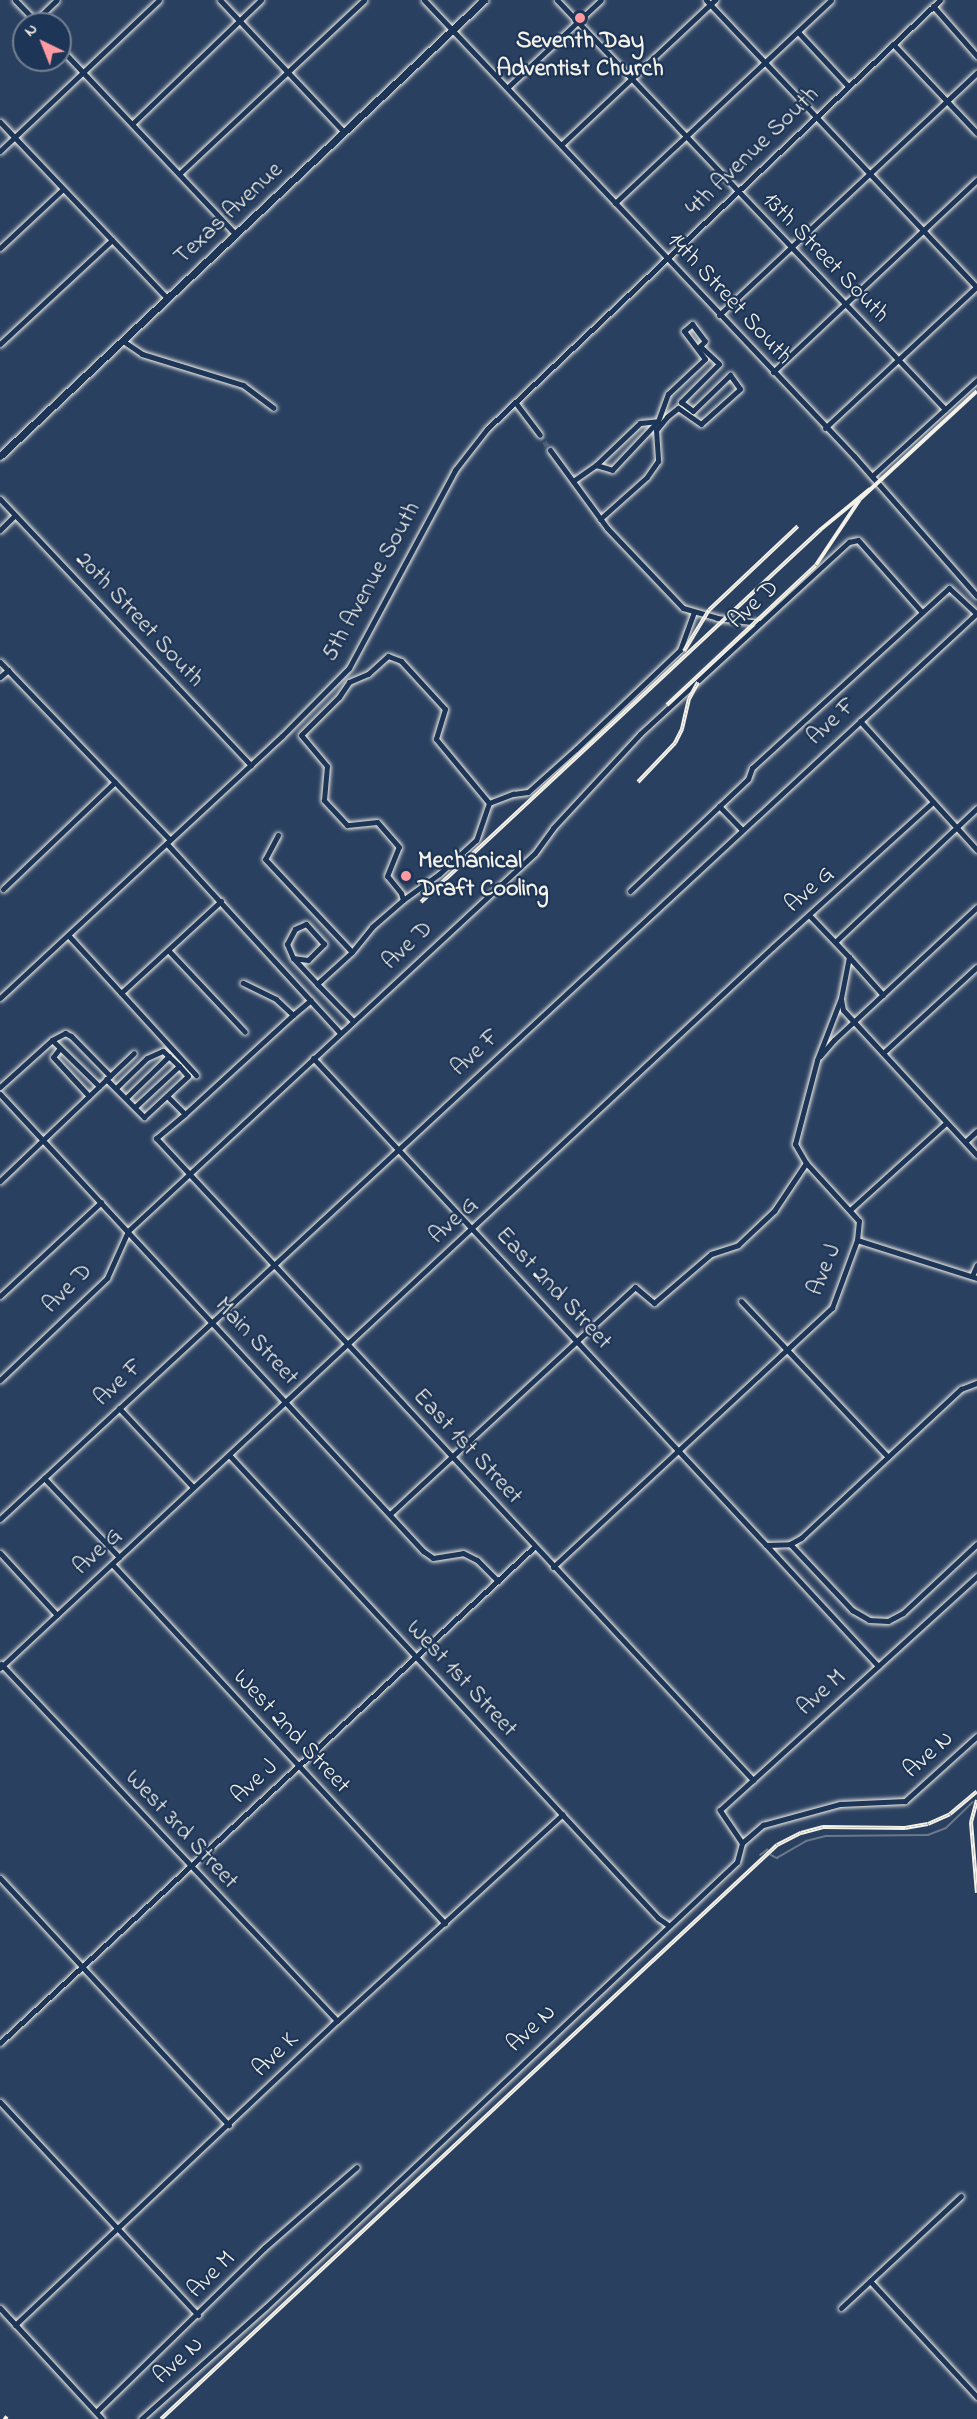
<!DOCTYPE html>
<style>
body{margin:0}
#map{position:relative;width:977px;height:2419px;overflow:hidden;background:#2a4060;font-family:"Indie Flower",sans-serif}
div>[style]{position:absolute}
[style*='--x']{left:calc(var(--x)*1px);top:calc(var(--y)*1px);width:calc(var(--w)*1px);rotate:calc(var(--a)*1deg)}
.stream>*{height:1.5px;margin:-0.75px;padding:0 0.75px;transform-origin:0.75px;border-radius:0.75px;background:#6a788a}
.minor-tunnel>*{height:5px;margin-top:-2.5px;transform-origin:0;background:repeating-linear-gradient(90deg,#485b74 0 5px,transparent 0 7.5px)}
.roads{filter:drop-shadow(0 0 2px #f4f1e8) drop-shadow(0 0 2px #f4f1e8)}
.minor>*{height:5px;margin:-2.5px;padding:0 2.5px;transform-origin:2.5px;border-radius:2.5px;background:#1d3557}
.major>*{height:7px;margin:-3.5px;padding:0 3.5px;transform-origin:3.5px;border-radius:3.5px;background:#1d3557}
.rail>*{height:4px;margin-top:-2px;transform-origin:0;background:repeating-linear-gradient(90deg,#1d3557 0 4.5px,#f4f1e8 0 9px);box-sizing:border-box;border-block:2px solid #f4f1e8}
.dots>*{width:16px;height:16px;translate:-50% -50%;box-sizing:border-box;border:3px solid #1d3557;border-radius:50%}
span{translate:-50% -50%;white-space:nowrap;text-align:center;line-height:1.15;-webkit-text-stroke:4.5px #1d3557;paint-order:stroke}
.poi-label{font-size:24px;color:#f4f1e8;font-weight:700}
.left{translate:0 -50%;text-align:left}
.street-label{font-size:24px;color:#f4f1e8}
.north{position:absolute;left:12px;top:12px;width:60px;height:60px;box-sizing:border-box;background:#1d3557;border:2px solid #738091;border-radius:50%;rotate:317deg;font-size:16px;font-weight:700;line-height:24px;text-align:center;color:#f4f1e8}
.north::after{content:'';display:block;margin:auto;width:21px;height:27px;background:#ff9aa2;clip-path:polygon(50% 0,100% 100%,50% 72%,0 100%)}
</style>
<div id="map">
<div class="stream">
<i style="--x:760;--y:1855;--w:9;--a:-36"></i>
<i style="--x:771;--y:1855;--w:7;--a:27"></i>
<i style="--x:777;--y:1858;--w:34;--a:-30"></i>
<i style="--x:806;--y:1841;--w:21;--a:-14"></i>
<i style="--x:826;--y:1836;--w:102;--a:-0.6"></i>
<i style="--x:928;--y:1835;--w:19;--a:-21"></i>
<i style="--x:946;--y:1828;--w:37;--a:-44"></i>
</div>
<div class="minor-tunnel">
<i style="--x:540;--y:435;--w:18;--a:56"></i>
</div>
<div class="roads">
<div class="minor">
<i style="--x:15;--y:0;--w:33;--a:46"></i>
<i style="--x:220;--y:0;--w:181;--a:46.8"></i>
<i style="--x:424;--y:0;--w:627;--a:46.68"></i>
<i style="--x:854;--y:456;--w:186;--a:48.7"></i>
<i style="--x:557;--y:0;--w:564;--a:46.51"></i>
<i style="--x:706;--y:0;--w:395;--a:46.7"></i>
<i style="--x:933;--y:6;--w:67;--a:48.7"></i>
<i style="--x:35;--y:21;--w:30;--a:-44"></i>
<i style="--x:798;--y:32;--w:74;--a:47.2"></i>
<i style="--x:893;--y:44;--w:122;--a:46.7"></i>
<i style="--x:60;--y:48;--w:257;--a:46.7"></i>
<i style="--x:508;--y:87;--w:127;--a:-43.1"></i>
<i style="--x:0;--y:122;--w:244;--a:46.5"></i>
<i style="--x:132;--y:124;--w:179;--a:-43.9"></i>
<i style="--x:561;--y:145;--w:212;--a:-43.3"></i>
<i style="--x:0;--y:151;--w:219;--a:-43.5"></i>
<i style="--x:179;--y:174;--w:254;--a:-43.2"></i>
<i style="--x:615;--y:203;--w:296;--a:-43.2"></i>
<i style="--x:0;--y:248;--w:86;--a:-43.1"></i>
<i style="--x:719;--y:315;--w:354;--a:-43.2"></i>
<i style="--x:123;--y:341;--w:23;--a:34"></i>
<i style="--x:142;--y:354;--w:106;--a:17.1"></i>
<i style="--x:243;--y:385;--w:38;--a:37"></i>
<i style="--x:0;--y:344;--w:153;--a:-42.9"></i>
<i style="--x:773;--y:372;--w:280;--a:-43.3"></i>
<i style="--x:515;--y:402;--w:41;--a:52.9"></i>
<i style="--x:825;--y:428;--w:207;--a:-43"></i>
<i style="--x:550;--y:450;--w:97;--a:53.8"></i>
<i style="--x:607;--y:528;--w:110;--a:46.5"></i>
<i style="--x:683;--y:608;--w:35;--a:16"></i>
<i style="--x:717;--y:618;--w:43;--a:6.6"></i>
<i style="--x:596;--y:465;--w:61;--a:-43.7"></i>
<i style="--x:640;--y:423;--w:18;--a:-6"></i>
<i style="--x:872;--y:476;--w:142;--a:-42.4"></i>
<i style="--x:573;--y:481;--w:28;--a:-35"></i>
<i style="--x:596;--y:465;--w:17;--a:17"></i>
<i style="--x:612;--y:470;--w:67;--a:-46.8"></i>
<i style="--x:658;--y:421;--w:29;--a:-70"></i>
<i style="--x:668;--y:394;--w:51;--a:-43.4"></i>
<i style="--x:705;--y:359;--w:35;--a:-127"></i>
<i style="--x:684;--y:331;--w:11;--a:-41"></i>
<i style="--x:692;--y:324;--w:21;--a:53"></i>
<i style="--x:705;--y:341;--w:7;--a:135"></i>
<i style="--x:700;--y:346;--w:26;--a:43"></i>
<i style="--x:719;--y:364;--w:54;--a:135"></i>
<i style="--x:681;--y:402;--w:15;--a:37"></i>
<i style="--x:693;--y:411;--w:52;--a:-44.2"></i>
<i style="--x:730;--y:375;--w:17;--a:54"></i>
<i style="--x:740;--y:389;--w:52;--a:138.1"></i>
<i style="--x:701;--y:424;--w:28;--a:-145"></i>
<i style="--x:678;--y:408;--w:14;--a:141"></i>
<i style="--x:667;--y:417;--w:17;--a:130"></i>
<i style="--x:656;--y:430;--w:31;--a:86"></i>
<i style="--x:658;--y:461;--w:19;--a:125"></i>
<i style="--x:647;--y:477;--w:63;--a:138.2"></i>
<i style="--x:0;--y:499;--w:366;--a:46.7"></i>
<i style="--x:0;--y:530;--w:21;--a:-45"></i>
<i style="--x:0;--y:662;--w:246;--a:46.3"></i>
<i style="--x:0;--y:677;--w:11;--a:-41"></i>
<i style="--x:860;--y:721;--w:174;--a:47.8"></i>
<i style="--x:489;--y:803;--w:26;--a:-21"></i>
<i style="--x:513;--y:794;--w:15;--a:-8"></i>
<i style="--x:528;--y:792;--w:64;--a:-41.9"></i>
<i style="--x:576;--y:749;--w:144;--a:-43.6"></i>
<i style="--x:680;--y:650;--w:40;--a:-69.8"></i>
<i style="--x:719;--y:806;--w:33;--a:46"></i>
<i style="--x:278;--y:835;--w:27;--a:118"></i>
<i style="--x:265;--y:859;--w:127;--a:46.9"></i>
<i style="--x:352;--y:952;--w:47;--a:137.6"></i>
<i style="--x:317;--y:984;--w:52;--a:45.8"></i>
<i style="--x:167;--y:844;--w:256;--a:47.5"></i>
<i style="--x:3;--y:889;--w:155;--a:-43.7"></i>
<i style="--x:630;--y:891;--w:163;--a:-43.5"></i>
<i style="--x:748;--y:779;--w:12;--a:-70"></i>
<i style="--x:752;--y:768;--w:267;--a:-42.4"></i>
<i style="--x:949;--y:588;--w:38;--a:43"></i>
<i style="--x:68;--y:935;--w:190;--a:47.6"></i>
<i style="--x:835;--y:942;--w:195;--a:-43.3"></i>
<i style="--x:168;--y:950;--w:112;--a:46.8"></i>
<i style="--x:352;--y:952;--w:32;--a:-51"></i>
<i style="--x:372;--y:927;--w:41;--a:-41.1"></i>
<i style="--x:403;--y:900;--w:7;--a:-106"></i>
<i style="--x:401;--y:893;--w:22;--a:-129"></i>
<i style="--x:387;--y:876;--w:31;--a:-68"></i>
<i style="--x:399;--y:847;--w:33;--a:-131"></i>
<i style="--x:377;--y:822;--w:30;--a:174"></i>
<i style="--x:347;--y:825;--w:34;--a:-133"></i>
<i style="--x:324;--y:800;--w:34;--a:-85"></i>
<i style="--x:327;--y:766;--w:40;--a:-130"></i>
<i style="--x:301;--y:735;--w:54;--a:-45"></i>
<i style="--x:339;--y:697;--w:18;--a:-56"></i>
<i style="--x:349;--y:682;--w:21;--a:-23"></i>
<i style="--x:368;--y:674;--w:27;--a:-42"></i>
<i style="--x:388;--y:656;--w:14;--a:21"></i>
<i style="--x:401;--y:661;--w:65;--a:47.5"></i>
<i style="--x:445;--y:709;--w:31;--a:107"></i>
<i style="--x:436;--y:739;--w:83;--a:50.4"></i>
<i style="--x:489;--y:803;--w:39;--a:109"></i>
<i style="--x:476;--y:840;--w:50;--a:137.4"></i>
<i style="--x:439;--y:874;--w:44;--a:144.2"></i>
<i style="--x:849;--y:957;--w:51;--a:48.2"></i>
<i style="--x:293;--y:958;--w:15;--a:8"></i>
<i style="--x:308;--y:960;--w:23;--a:-45"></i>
<i style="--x:324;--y:944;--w:27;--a:-132"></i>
<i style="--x:306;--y:924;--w:12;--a:156"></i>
<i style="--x:295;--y:929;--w:17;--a:118"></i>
<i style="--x:287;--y:944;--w:15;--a:67"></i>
<i style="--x:293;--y:958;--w:35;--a:47"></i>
<i style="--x:121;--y:993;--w:136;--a:-42.6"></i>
<i style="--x:0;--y:998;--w:385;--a:-42.9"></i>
<i style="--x:282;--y:736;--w:95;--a:-45.4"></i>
<i style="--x:349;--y:668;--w:225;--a:-61.8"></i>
<i style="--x:455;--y:470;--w:52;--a:-52"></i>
<i style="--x:487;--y:429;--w:624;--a:-43.44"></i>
<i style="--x:841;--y:999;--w:11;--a:80"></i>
<i style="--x:843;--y:1010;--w:197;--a:47.3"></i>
<i style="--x:293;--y:1015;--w:23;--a:-40"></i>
<i style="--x:52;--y:1040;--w:15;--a:-28"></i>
<i style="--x:65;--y:1033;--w:7;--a:27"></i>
<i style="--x:71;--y:1036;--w:56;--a:45.7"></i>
<i style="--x:60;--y:1048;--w:11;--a:128"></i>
<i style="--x:53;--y:1057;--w:53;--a:47.3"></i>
<i style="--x:883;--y:1053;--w:127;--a:-42.5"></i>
<i style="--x:820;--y:1056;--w:21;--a:-49"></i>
<i style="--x:834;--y:1040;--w:195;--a:-42.9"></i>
<i style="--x:313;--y:1058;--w:665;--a:47.07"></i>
<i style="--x:766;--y:1545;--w:24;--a:-2"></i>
<i style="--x:790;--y:1544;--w:91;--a:46.8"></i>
<i style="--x:852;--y:1610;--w:20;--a:30"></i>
<i style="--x:869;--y:1620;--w:19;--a:3"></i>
<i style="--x:888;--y:1621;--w:17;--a:-28"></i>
<i style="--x:903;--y:1613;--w:101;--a:-43"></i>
<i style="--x:106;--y:1079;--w:54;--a:45"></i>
<i style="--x:144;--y:1117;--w:60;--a:-43"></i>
<i style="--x:188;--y:1076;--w:13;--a:-132"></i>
<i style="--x:179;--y:1066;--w:60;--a:137"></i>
<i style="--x:0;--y:1087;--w:70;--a:-42.1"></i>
<i style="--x:52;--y:1040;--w:66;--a:44.4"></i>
<i style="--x:116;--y:1088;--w:43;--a:-44.1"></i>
<i style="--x:147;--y:1058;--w:17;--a:-24"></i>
<i style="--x:163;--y:1051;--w:22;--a:43"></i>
<i style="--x:0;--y:1094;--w:623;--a:47.21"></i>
<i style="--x:423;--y:1551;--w:12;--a:35"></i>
<i style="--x:433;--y:1558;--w:30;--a:-9"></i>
<i style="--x:463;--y:1553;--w:16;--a:27"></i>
<i style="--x:477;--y:1560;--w:30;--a:45"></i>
<i style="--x:167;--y:1096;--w:25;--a:45"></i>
<i style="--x:185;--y:1114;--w:38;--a:140"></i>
<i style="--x:156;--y:1138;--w:877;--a:47.08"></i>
<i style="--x:126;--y:1098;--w:60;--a:-44.3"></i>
<i style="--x:185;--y:1114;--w:147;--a:-42.5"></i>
<i style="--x:293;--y:1015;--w:23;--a:-137"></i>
<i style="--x:276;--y:999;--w:37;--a:-154"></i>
<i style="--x:965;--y:1142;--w:16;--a:-43"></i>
<i style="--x:0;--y:1181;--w:185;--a:-43.7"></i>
<i style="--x:850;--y:1210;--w:130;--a:-42.2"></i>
<i style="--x:857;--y:1240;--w:126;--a:17.6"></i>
<i style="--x:972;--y:1276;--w:12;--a:-66"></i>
<i style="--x:0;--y:1296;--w:138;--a:-42.9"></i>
<i style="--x:741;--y:1301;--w:214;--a:46.7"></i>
<i style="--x:0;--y:1380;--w:148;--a:-43.6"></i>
<i style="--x:107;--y:1278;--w:51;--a:-65.9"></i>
<i style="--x:128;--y:1231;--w:555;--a:-42.88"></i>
<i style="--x:535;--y:853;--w:31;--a:-54"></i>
<i style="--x:553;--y:828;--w:128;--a:-47.2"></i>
<i style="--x:640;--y:734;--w:284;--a:-42.6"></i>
<i style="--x:849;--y:542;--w:9;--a:-13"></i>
<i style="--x:858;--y:540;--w:96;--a:48.4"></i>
<i style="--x:119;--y:1408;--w:108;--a:46.9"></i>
<i style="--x:230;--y:1456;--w:630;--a:47.19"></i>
<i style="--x:658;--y:1918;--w:12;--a:35"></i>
<i style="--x:44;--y:1478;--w:109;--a:46.5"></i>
<i style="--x:390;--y:1514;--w:334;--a:-42.8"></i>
<i style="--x:635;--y:1287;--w:25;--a:40"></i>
<i style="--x:654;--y:1303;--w:75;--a:-40.7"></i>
<i style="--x:711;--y:1254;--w:28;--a:-18"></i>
<i style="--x:738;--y:1245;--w:50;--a:-43.4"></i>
<i style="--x:774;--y:1211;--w:58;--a:-56.3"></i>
<i style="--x:0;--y:1519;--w:1331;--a:-42.84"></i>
<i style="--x:790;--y:1544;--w:13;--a:-29"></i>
<i style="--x:801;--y:1538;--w:219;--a:-43"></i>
<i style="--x:961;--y:1389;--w:17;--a:-21"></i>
<i style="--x:766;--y:1545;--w:165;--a:47.2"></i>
<i style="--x:0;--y:1553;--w:84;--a:47.4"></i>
<i style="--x:112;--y:1564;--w:490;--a:47.2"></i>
<i style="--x:553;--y:1567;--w:381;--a:-42.9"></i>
<i style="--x:832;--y:1308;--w:72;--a:-69.8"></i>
<i style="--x:857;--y:1240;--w:19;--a:-84"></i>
<i style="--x:859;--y:1221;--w:79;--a:-132.4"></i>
<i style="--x:806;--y:1163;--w:22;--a:-120"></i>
<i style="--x:795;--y:1144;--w:87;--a:-75.3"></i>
<i style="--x:817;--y:1060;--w:66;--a:-68.8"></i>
<i style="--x:841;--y:998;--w:42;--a:-79"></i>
<i style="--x:849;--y:957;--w:58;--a:-133.6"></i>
<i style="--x:1;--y:1664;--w:490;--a:46.7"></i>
<i style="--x:0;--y:1668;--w:1057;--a:-43.01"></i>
<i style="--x:773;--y:947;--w:216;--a:-42.2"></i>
<i style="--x:742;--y:1843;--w:40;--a:-124"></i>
<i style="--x:720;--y:1810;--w:348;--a:-42.3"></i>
<i style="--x:0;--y:1878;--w:337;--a:47.2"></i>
<i style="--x:0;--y:2043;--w:730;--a:-42.89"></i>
<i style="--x:0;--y:2102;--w:291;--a:47.1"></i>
<i style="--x:870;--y:2281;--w:158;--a:47.3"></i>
<i style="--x:0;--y:2308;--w:151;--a:47.4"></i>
<i style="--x:841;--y:2308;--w:164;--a:-43"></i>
<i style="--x:15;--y:2325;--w:443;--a:-43.4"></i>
<i style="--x:337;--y:2021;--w:306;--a:-42.5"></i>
<i style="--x:96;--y:2412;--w:235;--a:-44.3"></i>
<i style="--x:264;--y:2248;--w:123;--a:-41.1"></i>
<i style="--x:141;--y:2419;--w:168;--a:-41.9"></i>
<i style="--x:266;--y:2307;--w:648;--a:-43.37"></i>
<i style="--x:737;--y:1862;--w:20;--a:-75"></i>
<i style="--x:742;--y:1843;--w:28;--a:-41"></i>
<i style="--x:763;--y:1825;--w:80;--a:-15.3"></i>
<i style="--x:840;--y:1804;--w:65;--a:-2.6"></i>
<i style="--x:905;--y:1801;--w:97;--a:-42.1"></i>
</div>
<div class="major">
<i style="--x:0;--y:456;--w:665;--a:-43.29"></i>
</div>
</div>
<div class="rail">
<i style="--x:684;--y:651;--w:48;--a:-58.6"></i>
<i style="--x:709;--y:610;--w:122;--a:-43.3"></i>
<i style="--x:667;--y:705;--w:204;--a:-43.2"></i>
<i style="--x:816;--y:565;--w:79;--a:-56.3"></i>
<i style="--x:860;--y:499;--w:159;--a:-42.7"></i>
<i style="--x:638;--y:782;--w:54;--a:-46.5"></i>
<i style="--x:675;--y:743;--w:16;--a:-63"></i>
<i style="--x:682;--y:729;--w:31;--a:-77"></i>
<i style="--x:689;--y:699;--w:19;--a:-62"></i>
<i style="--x:421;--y:902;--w:546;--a:-42.99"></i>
<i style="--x:820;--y:530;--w:65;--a:-39.4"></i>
<i style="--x:977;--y:1800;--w:23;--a:105"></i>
<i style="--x:971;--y:1822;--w:71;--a:85.2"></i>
<i style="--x:4;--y:2417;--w:4;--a:34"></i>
<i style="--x:161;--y:2419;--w:842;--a:-42.98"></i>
<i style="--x:777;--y:1845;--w:27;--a:-27"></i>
<i style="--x:801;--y:1833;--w:23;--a:-15"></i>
<i style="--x:823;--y:1827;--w:82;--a:0.7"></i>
<i style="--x:905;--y:1828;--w:23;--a:-10"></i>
<i style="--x:928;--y:1824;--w:24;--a:-24"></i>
<i style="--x:950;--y:1814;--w:35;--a:-40"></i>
</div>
<div class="dots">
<i style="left:580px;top:18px;background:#ff9aa2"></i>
<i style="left:406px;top:876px;background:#ff9aa2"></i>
</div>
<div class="poi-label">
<span style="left:580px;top:56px">Seventh Day<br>Adventist Church</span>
<span class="left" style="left:418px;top:876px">Mechanical<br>Draft Cooling</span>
</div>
<div class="street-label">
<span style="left:753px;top:152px;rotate:-44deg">4th Avenue South</span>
<span style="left:229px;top:214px;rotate:-43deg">Texas Avenue</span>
<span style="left:825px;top:258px;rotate:46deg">13th Street South</span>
<span style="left:729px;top:299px;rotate:47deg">14th Street South</span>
<span style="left:372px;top:582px;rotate:-61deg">5th Avenue South</span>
<span style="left:754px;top:605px;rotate:-43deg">Ave D</span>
<span style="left:139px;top:620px;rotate:47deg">20th Street South</span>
<span style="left:832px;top:722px;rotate:-43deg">Ave F</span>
<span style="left:810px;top:890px;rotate:-42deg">Ave G</span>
<span style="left:408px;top:946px;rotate:-43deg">Ave D</span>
<span style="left:476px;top:1053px;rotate:-43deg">Ave F</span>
<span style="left:454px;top:1221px;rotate:-43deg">Ave G</span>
<span style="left:825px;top:1270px;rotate:-68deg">Ave J</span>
<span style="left:68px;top:1289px;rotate:-45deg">Ave D</span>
<span style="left:553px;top:1289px;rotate:47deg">East 2nd Street</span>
<span style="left:256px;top:1342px;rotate:47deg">Main Street</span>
<span style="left:119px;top:1383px;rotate:-43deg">Ave F</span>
<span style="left:467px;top:1447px;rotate:47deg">East 1st Street</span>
<span style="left:98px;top:1552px;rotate:-43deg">Ave G</span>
<span style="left:461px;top:1679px;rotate:47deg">West 1st Street</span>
<span style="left:822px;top:1693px;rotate:-42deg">Ave M</span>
<span style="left:291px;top:1732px;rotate:47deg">West 2nd Street</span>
<span style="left:929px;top:1755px;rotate:-42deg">Ave N</span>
<span style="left:255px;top:1782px;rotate:-43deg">Ave J</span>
<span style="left:181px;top:1830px;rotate:47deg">West 3rd Street</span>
<span style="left:532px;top:2029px;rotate:-43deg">Ave N</span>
<span style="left:276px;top:2055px;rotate:-44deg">Ave K</span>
<span style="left:212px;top:2275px;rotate:-45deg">Ave M</span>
<span style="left:179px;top:2361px;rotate:-42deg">Ave N</span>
</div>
<div class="north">N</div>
</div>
